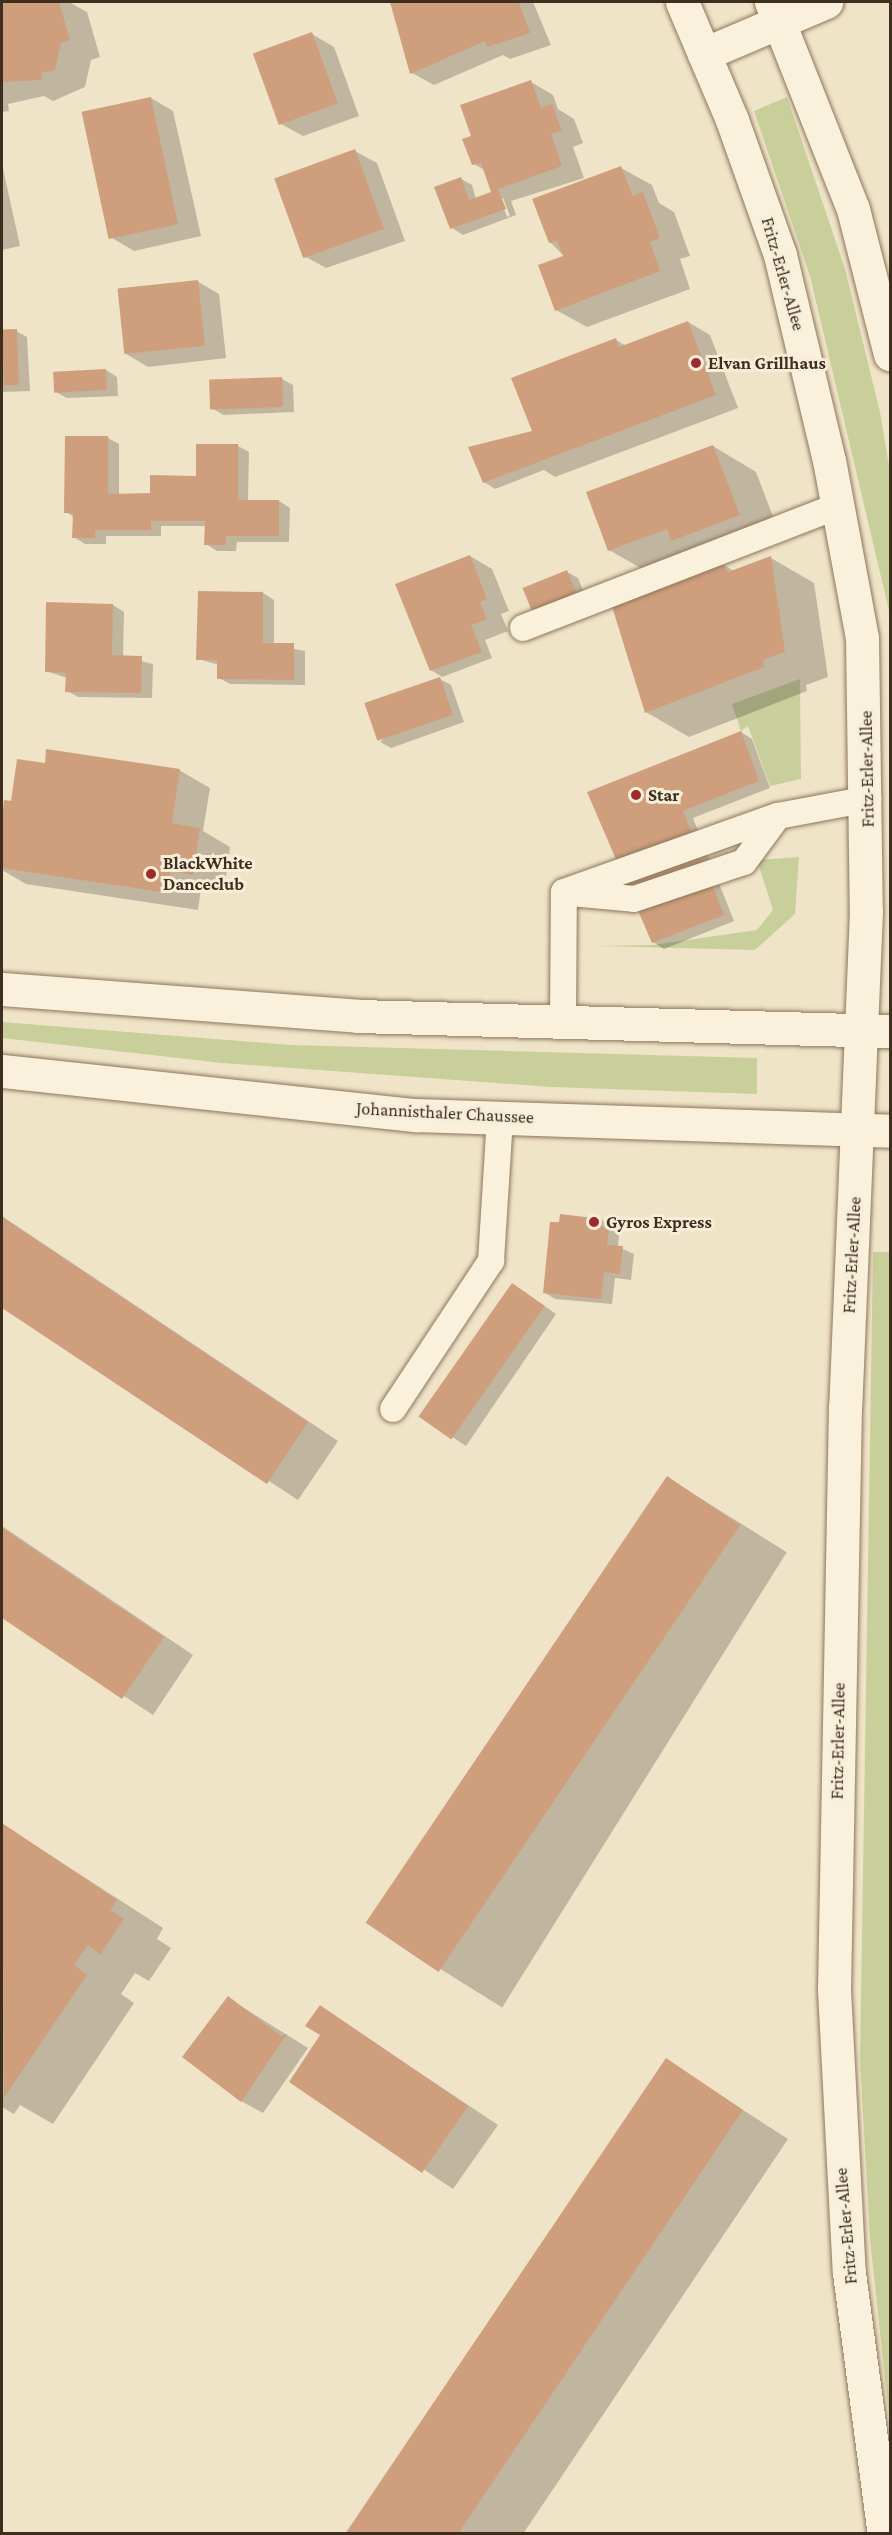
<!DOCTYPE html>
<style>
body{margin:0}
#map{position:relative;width:892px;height:2535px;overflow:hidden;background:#f0e4c8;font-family:"Crimson Pro",serif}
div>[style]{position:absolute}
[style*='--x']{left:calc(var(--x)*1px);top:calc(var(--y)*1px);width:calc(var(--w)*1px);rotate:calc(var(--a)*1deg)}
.green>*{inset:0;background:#c9cf9b}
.shadow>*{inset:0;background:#0003;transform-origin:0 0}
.building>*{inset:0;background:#cf9f7d;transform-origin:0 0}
.roads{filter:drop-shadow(0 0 2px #8d765c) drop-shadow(0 0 2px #8d765c)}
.lane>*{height:26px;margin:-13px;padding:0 13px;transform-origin:13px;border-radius:13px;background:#faf1dc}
.street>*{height:33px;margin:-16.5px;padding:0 16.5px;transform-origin:16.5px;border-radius:16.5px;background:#faf1dc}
.secondary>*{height:33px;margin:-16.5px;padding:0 16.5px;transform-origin:16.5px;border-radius:16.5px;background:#faf1dc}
.dots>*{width:16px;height:16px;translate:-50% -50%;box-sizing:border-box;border:3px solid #f7eed8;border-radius:50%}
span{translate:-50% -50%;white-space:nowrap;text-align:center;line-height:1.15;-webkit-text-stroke:6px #f7eed8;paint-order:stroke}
.street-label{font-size:18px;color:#3d2e20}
.poi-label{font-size:18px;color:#3d2e20;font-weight:700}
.left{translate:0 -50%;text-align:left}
.frame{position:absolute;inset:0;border:3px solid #3d2e20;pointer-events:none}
</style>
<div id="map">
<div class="green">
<i style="clip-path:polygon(787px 97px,845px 269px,880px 412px,890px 472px,890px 615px,810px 276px,754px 111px)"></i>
<i style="clip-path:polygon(800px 679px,801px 779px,770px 786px,748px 726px,741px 731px,732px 704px)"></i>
<i style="clip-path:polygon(799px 857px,795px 914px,755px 950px,597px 946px,653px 945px,757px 930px,773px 910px,757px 860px)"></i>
<i style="clip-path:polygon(2px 1022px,291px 1045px,757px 1058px,757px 1094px,551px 1087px,222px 1063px,2px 1038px)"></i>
<i style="clip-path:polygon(873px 1252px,890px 1252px,890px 2426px,870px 2239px,860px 2060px)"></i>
</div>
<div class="shadow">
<i style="clip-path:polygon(2px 2px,69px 2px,87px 12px,100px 57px,91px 60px,85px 87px,53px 101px,44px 96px,8px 104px,9px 111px,2px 112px)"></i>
<i style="clip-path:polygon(391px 2px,533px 2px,551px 45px,510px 59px,503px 55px,434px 85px,412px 73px)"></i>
<i style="clip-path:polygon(312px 34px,334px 47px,359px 116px,303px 136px,281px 124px)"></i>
<i style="clip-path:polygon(evenodd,531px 82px,553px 95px,558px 109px,574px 119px,583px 143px,573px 147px,584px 178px,511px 201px,516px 215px,463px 235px,452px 228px,460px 178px,472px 185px,476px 199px,495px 192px,486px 171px,474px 164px,473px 136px,531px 82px,500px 198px,503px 198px,510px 216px,507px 217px,500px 198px)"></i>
<i style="clip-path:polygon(151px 98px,173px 111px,201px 236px,134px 251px,112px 238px)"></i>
<i style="clip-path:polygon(355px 151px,377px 163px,405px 241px,326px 268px,304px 256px)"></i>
<i style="clip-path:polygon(2px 164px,20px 246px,2px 250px)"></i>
<i style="clip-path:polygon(621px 168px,652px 185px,659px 203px,674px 212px,690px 256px,680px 259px,690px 289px,587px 327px,556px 310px,565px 257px,550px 242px)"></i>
<i style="clip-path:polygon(197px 281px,219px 294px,226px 358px,148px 367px,126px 354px)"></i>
<i style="clip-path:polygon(688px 322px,710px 335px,738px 408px,555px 477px,544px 470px,495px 489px,484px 482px,470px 448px,534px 432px,616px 340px,626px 346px)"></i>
<i style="clip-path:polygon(16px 331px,27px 337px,30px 391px,2px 392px,2px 332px)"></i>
<i style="clip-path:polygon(106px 370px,117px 377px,118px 396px,67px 398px,56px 392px)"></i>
<i style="clip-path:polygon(282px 379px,293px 385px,294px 412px,223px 415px,212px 408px)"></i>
<i style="clip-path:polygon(108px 438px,119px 444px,119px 495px,152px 495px,198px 477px,238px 446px,249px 452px,248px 501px,279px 501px,290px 508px,289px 542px,237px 542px,236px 551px,217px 551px,206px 544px,206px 526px,161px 526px,161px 536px,106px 536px,106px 544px,85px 544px,74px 537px,74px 517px,66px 512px)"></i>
<i style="clip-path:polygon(713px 446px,756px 472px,782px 540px,721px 563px,734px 571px,771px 558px,814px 583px,828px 677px,806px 685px,807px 691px,689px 737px,646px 712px,653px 575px,609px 550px)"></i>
<i style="clip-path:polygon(470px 556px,492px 569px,509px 611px,501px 614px,508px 631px,485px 640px,492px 658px,442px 677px,431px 670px)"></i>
<i style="clip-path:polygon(567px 572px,578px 578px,588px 603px,546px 619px)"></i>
<i style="clip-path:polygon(263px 593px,274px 600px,274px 645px,305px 651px,305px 685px,230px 684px,219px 678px,219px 665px,198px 659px)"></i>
<i style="clip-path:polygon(113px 605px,124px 612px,123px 657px,153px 664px,152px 698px,78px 697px,67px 691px,67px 678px,46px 671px)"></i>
<i style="clip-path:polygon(440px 679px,451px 685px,464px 722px,391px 748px,380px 742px)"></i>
<i style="clip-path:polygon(741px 732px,752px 739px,770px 788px,693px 818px,734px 921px,664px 949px,653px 942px,589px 793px)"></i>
<i style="clip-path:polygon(46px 765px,179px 770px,210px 788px,203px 831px,230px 847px,224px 891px,201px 888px,198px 910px,26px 884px,2px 870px,6px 802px,19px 804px)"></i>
<i style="clip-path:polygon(2px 1216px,338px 1441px,298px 1500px,2px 1306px)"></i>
<i style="clip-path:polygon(602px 1220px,619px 1236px,618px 1247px,634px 1254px,631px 1280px,615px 1278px,612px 1304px,555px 1299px,544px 1292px)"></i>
<i style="clip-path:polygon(523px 1291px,556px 1314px,466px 1446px,422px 1417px)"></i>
<i style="left:668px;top:1478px;width:140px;height:537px;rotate:32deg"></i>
<i style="clip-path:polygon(2px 1526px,193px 1655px,153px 1715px,2px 1616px)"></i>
<i style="clip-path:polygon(2px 1824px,163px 1928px,157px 1939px,171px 1948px,149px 1981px,135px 1973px,121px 1994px,134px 2003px,53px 2124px,20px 2105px,14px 2114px,2px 2107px)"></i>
<i style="clip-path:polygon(228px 1998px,308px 2048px,263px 2113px,241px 2101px)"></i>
<i style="clip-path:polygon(345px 2023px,498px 2125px,453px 2189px,291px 2081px,322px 2035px)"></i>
<i style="clip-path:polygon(666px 2060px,788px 2139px,523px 2534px,348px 2534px)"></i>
</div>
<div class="building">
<i style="clip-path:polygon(2px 2px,59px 2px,70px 40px,61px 43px,55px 70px,41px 73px,42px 80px,2px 82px)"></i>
<i style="clip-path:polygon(390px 2px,519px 2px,530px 33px,487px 47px,485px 41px,410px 74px)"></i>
<i style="left:312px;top:32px;width:76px;height:63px;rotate:70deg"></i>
<i style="clip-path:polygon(531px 80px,541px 108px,552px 104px,562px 131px,551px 134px,562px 166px,498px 189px,506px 209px,450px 229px,434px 187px,461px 177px,469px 200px,491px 192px,481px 163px,472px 165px,462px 139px,471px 136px,460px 105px)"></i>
<i style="left:151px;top:97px;width:130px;height:71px;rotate:78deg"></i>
<i style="left:355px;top:149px;width:85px;height:86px;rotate:70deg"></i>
<i style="clip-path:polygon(621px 166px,633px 196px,643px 192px,660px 238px,650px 242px,660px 271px,555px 311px,538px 265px,563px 256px,557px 241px,549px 243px,532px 199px)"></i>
<i style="left:198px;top:280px;width:66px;height:81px;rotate:84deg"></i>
<i style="clip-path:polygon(688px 321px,716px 395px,483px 483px,468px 447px,532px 431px,511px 378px,616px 338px,619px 347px)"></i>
<i style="left:17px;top:329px;width:56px;height:15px;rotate:88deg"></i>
<i style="left:106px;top:369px;width:21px;height:53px;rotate:87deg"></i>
<i style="left:282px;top:377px;width:30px;height:73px;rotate:88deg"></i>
<i style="clip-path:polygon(65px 436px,108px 436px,108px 494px,150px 493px,150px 475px,196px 476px,196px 444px,238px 444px,238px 500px,279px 500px,279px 536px,226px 536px,226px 545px,204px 545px,205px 521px,151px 521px,151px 530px,95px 530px,95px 538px,72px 538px,73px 513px,64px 513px)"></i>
<i style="clip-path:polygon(713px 445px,740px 515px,671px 541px,667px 529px,608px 551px,586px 492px)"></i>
<i style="clip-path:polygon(470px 555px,487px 599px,480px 602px,487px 619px,471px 625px,482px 652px,430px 671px,395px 584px)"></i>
<i style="clip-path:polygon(771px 556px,785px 652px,763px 660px,764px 667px,645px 713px,610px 600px,719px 560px,728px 572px)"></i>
<i style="left:567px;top:570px;width:29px;height:48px;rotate:68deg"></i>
<i style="clip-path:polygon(198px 591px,263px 592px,263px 643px,294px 643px,294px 680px,217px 679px,217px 660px,196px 660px)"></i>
<i style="clip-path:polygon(46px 602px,113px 604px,112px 655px,142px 656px,141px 693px,65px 692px,66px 673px,45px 672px)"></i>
<i style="left:440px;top:677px;width:40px;height:80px;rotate:71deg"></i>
<i style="clip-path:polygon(741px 731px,759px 781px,683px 811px,724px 915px,652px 943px,587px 792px)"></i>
<i style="clip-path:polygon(46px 749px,180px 769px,172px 823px,200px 828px,193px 875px,171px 871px,168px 893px,2px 868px,2px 818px,4px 800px,11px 801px,17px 759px,45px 763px)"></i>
<i style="clip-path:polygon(560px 1214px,602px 1219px,601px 1227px,609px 1228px,607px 1245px,623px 1246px,620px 1274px,604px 1272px,601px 1299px,543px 1293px,550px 1222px,559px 1222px)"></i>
<i style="clip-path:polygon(2px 1217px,308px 1422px,267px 1484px,2px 1308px)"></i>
<i style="left:512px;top:1283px;width:40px;height:163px;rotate:35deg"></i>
<i style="left:667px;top:1476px;width:88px;height:539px;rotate:34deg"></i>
<i style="clip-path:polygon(2px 1528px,164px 1637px,122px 1699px,2px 1618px)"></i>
<i style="clip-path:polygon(2px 1823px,117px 1900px,110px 1910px,124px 1919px,100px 1955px,88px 1945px,74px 1965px,87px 1975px,4px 2098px)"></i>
<i style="clip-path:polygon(228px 1996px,281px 2036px,287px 2034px,241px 2102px,182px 2057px)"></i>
<i style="clip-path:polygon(320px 2005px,468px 2106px,422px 2173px,289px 2082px,320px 2035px,305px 2026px)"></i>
<i style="clip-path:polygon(666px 2058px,743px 2110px,542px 2409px,458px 2534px,345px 2534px)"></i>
</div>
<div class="roads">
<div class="lane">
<i style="--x:523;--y:628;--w:338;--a:-21.2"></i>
<i style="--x:571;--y:893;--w:63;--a:5.4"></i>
<i style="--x:634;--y:899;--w:116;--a:-18.6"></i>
<i style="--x:744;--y:862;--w:57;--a:-53.5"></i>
<i style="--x:563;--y:1021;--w:129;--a:-89.6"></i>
<i style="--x:564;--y:892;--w:227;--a:-19.6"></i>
<i style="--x:778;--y:816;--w:92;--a:-10.7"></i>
<i style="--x:393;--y:1409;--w:178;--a:-56.5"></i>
<i style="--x:491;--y:1261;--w:144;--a:-86.4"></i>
</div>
<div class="street">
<i style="--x:704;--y:54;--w:133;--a:-23.1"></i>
</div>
<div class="secondary">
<i style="--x:682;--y:2;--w:128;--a:67"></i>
<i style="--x:732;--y:120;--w:143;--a:70.4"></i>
<i style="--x:780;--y:255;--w:211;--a:76.6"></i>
<i style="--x:829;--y:460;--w:181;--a:79.5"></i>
<i style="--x:862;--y:638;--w:273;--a:89.2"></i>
<i style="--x:866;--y:911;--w:495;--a:92.4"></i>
<i style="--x:845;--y:1406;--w:584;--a:91.08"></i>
<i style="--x:834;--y:1990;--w:283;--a:87"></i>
<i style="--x:849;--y:2273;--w:263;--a:82.4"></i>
<i style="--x:771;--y:2;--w:223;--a:68.4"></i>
<i style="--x:853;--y:209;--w:150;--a:75.7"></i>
<i style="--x:2;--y:989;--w:357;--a:4.3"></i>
<i style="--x:358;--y:1016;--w:532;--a:1.62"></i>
<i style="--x:2;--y:1071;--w:417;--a:6.1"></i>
<i style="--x:417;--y:1115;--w:473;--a:1.9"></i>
</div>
</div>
<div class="dots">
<i style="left:696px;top:363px;background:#9e2a2b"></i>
<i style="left:636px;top:795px;background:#9e2a2b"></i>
<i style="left:151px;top:874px;background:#9e2a2b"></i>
<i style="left:594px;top:1222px;background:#9e2a2b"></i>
</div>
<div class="street-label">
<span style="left:783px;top:274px;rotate:74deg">Fritz-Erler-Allee</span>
<span style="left:867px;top:769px;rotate:-91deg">Fritz-Erler-Allee</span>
<span style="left:445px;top:1113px;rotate:3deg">Johannisthaler Chaussee</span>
<span style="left:852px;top:1255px;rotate:-87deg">Fritz-Erler-Allee</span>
<span style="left:838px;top:1741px;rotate:-89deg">Fritz-Erler-Allee</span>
<span style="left:846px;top:2226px;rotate:-95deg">Fritz-Erler-Allee</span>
</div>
<div class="poi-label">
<span class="left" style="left:708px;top:363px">Elvan Grillhaus</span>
<span class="left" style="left:648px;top:795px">Star</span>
<span class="left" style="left:163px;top:874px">BlackWhite<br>Danceclub</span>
<span class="left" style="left:606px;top:1222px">Gyros Express</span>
</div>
<div class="frame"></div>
</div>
